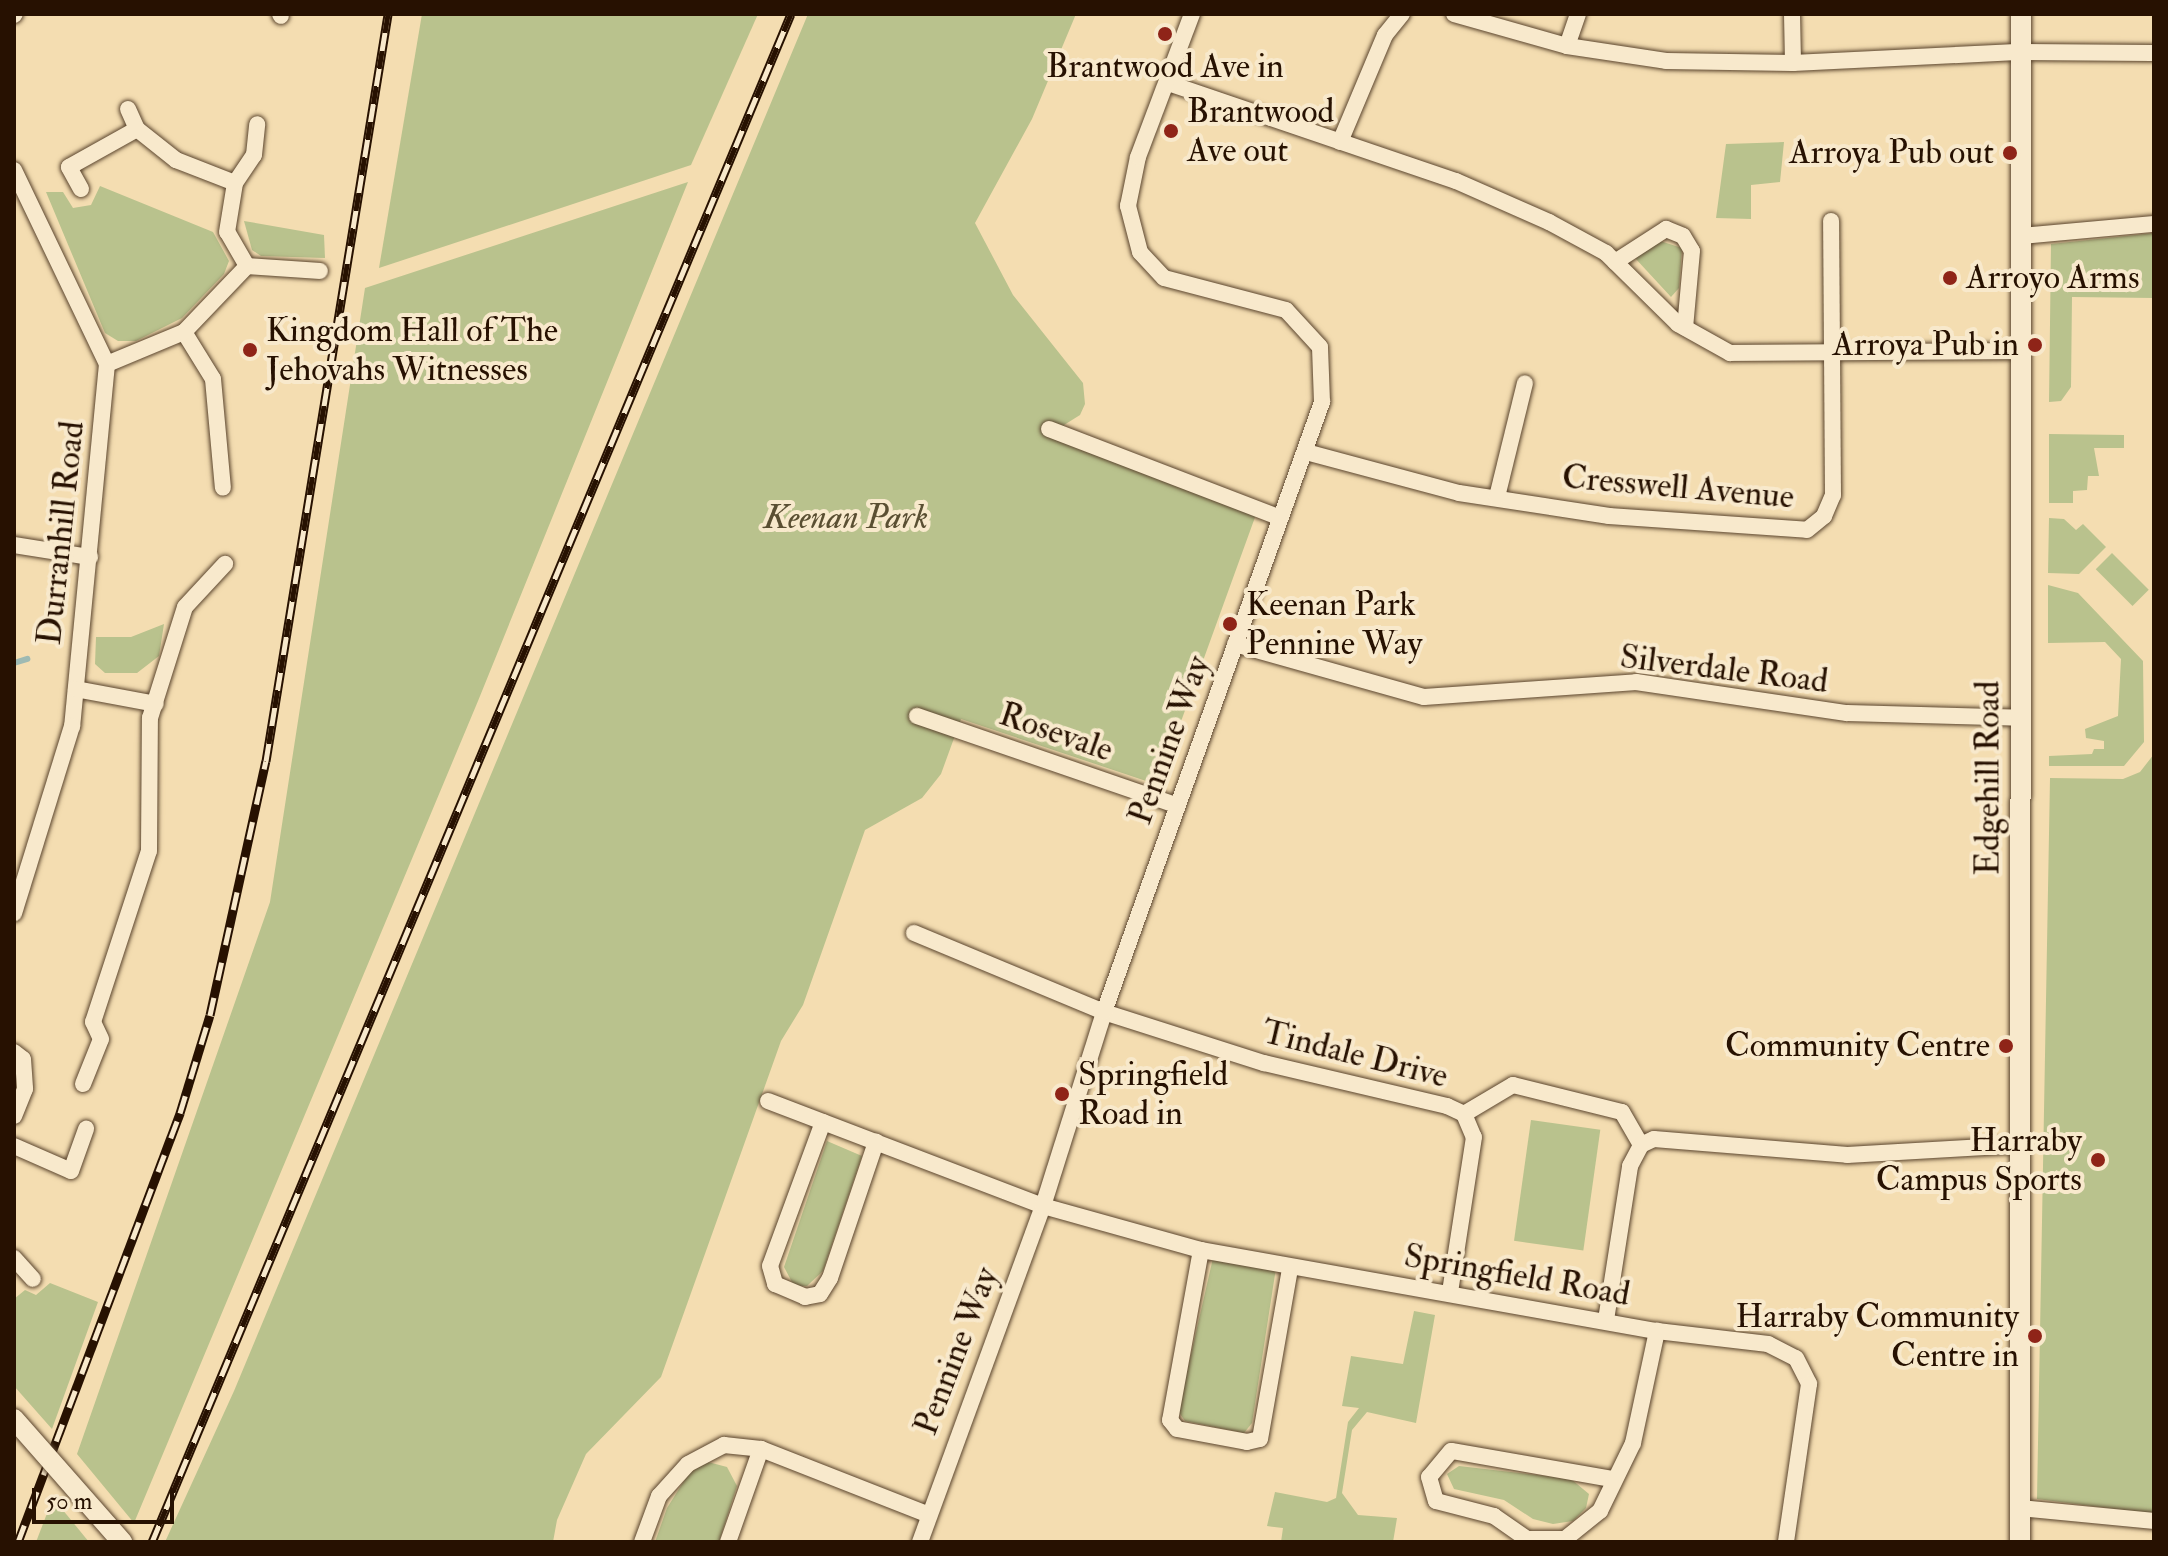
<!DOCTYPE html>
<style>
body{margin:0}
#map{position:relative;width:2168px;height:1556px;overflow:hidden;background:#f4ddb1;font-family:"IM FELL Double Pica",serif}
div>[style]{position:absolute}
[style*='--x']{left:calc(var(--x)*1px);top:calc(var(--y)*1px);width:calc(var(--w)*1px);rotate:calc(var(--a)*1deg)}
.green>*{inset:0;background:#b9c28d;transform-origin:0 0}
.stream>*{height:6px;margin:-3px;padding:0 3px;transform-origin:3px;border-radius:3px;background:#9ebab3}
.roads{filter:drop-shadow(0 0 2px #5a442d) drop-shadow(0 0 2px #5a442d)}
.minor>*{height:16px;margin:-8px;padding:0 8px;transform-origin:8px;border-radius:8px;background:#f8e9cc}
.tertiary>*{height:20px;margin:-10px;padding:0 10px;transform-origin:10px;border-radius:10px;background:#f8e9cc}
.rail>*{height:9px;margin-top:-4.5px;transform-origin:0;background:repeating-linear-gradient(90deg,#f8e9cc 0 18px,#271101 0 36px);box-sizing:border-box;border-block:2px solid #271101}
.bridges{filter:drop-shadow(0 0 2px #5a442d) drop-shadow(0 0 2px #5a442d)}
.tertiary-bridge>*{height:20px;margin:-10px;padding:0 10px;transform-origin:10px;border-radius:10px;background:#f8e9cc}
.dots>*{width:22px;height:22px;translate:-50% -50%;box-sizing:border-box;border:4px solid #f8e9cc;border-radius:50%}
span{translate:-50% -50%;white-space:nowrap;text-align:center;line-height:1.15;-webkit-text-stroke:8px #f8e9cc;paint-order:stroke}
.poi-label{font-size:34px;color:#271101}
.left{translate:0 -50%;text-align:left}
.right{translate:-100% -50%;text-align:right}
.street-label{font-size:34px;color:#271101}
.park-label{font-size:34px;color:#5a4f32;font-style:italic}
.frame{position:absolute;inset:0;border:16px solid #271101;pointer-events:none}
.scale{position:absolute;left:32px;top:1488px;width:142px;height:36px;box-sizing:border-box;border:4px solid #271101;border-top:0;padding-left:10px;font-size:24px;line-height:28px;white-space:nowrap;color:#271101;-webkit-text-stroke:6px #f8e9cc;paint-order:stroke}
</style>
<div id="map">
<div class="green">
<i style="clip-path:polygon(422px 14px,758px 14px,691px 165px,379px 268px)"></i>
<i style="clip-path:polygon(808px 14px,1076px 14px,1032px 119px,975px 223px,1013px 295px,1083px 383px,1085px 404px,1080px 415px,1064px 425px,1062px 436px,1258px 509px,1158px 785px,961px 719px,941px 774px,922px 798px,865px 830px,803px 1005px,781px 1041px,661px 1377px,586px 1454px,557px 1520px,553px 1542px,165px 1542px,234px 1391px)"></i>
<i style="clip-path:polygon(1784px 142px,1780px 182px,1751px 185px,1751px 219px,1716px 218px,1726px 144px)"></i>
<i style="clip-path:polygon(688px 182px,478px 701px,134px 1523px,77px 1454px,270px 902px,365px 288px)"></i>
<i style="clip-path:polygon(100px 186px,213px 232px,229px 261px,224px 274px,182px 318px,136px 341px,118px 341px,105px 333px,46px 192px,63px 192px,73px 208px,91px 205px)"></i>
<i style="clip-path:polygon(244px 221px,324px 235px,325px 258px,261px 256px,252px 250px)"></i>
<i style="clip-path:polygon(2154px 233px,2154px 298px,2072px 297px,2071px 387px,2061px 401px,2049px 402px,2051px 244px)"></i>
<i style="clip-path:polygon(1657px 240px,1682px 248px,1679px 288px,1671px 297px,1635px 258px)"></i>
<i style="clip-path:polygon(2049px 434px,2124px 435px,2124px 448px,2094px 448px,2099px 476px,2088px 476px,2087px 490px,2073px 491px,2073px 503px,2049px 503px)"></i>
<i style="clip-path:polygon(2049px 518px,2064px 519px,2076px 530px,2083px 524px,2106px 547px,2079px 574px,2048px 573px)"></i>
<i style="left:2112px;top:553px;width:52px;height:23px;rotate:45deg"></i>
<i style="clip-path:polygon(2048px 585px,2078px 593px,2143px 661px,2144px 742px,2124px 766px,2049px 766px,2049px 756px,2092px 754px,2094px 749px,2104px 749px,2104px 741px,2086px 738px,2085px 729px,2118px 716px,2121px 659px,2105px 642px,2048px 643px)"></i>
<i style="clip-path:polygon(164px 624px,159px 656px,137px 673px,105px 673px,95px 664px,96px 637px,131px 637px)"></i>
<i style="clip-path:polygon(2154px 754px,2154px 1514px,2037px 1499px,2050px 778px,2123px 779px,2140px 772px)"></i>
<i style="left:1531px;top:1120px;width:70px;height:122px;rotate:8deg"></i>
<i style="clip-path:polygon(827px 1141px,862px 1156px,823px 1271px,807px 1286px,794px 1286px,784px 1267px)"></i>
<i style="clip-path:polygon(1213px 1258px,1276px 1268px,1252px 1423px,1244px 1433px,1185px 1421px,1178px 1411px)"></i>
<i style="clip-path:polygon(50px 1283px,98px 1302px,52px 1429px,14px 1386px,14px 1299px,25px 1290px,36px 1295px)"></i>
<i style="clip-path:polygon(1414px 1311px,1435px 1315px,1416px 1423px,1367px 1412px,1352px 1430px,1342px 1493px,1358px 1515px,1397px 1518px,1393px 1542px,1281px 1542px,1283px 1528px,1267px 1526px,1275px 1492px,1327px 1502px,1336px 1498px,1348px 1422px,1359px 1408px,1342px 1406px,1351px 1356px,1403px 1364px)"></i>
<i style="clip-path:polygon(708px 1462px,727px 1467px,737px 1486px,719px 1542px,655px 1542px,667px 1508px,689px 1473px)"></i>
<i style="clip-path:polygon(1459px 1466px,1571px 1479px,1589px 1494px,1586px 1508px,1573px 1521px,1553px 1524px,1533px 1519px,1504px 1500px,1454px 1489px,1447px 1474px)"></i>
<i style="clip-path:polygon(53px 1498px,89px 1542px,36px 1542px)"></i>
</div>
<div class="stream">
<i style="--x:14;--y:663;--w:14;--a:-17"></i>
</div>
<div class="roads">
<div class="minor">
<i style="--x:280;--y:14;--w:2;--a:63"></i>
<i style="--x:1454;--y:14;--w:117;--a:15.8"></i>
<i style="--x:1567;--y:46;--w:100;--a:8.6"></i>
<i style="--x:1666;--y:61;--w:127;--a:0.9"></i>
<i style="--x:1793;--y:63;--w:229;--a:-2.8"></i>
<i style="--x:2022;--y:52;--w:130;--a:0.4"></i>
<i style="--x:1792;--y:14;--w:49;--a:88.8"></i>
<i style="--x:14;--y:15;--w:1;--a:-45"></i>
<i style="--x:1567;--y:46;--w:34;--a:-71"></i>
<i style="--x:1168;--y:83;--w:304;--a:18.8"></i>
<i style="--x:1456;--y:181;--w:102;--a:23.8"></i>
<i style="--x:1549;--y:222;--w:65;--a:28.5"></i>
<i style="--x:1606;--y:253;--w:101;--a:44.6"></i>
<i style="--x:1678;--y:324;--w:60;--a:29.1"></i>
<i style="--x:1730;--y:353;--w:291;--a:-0.4"></i>
<i style="--x:128;--y:109;--w:22;--a:66"></i>
<i style="--x:137;--y:129;--w:50;--a:38.5"></i>
<i style="--x:176;--y:160;--w:63;--a:21.3"></i>
<i style="--x:1340;--y:142;--w:116;--a:-67.2"></i>
<i style="--x:1385;--y:35;--w:27;--a:-51"></i>
<i style="--x:14;--y:170;--w:215;--a:64.4"></i>
<i style="--x:107;--y:364;--w:364;--a:95.5"></i>
<i style="--x:72;--y:726;--w:196;--a:107.2"></i>
<i style="--x:81;--y:189;--w:25;--a:-119"></i>
<i style="--x:69;--y:167;--w:78;--a:-29.2"></i>
<i style="--x:2021;--y:236;--w:134;--a:-5.2"></i>
<i style="--x:1615;--y:262;--w:61;--a:-32.9"></i>
<i style="--x:1666;--y:229;--w:18;--a:22"></i>
<i style="--x:1683;--y:236;--w:17;--a:59"></i>
<i style="--x:1692;--y:251;--w:77;--a:95.2"></i>
<i style="--x:247;--y:266;--w:73;--a:3.9"></i>
<i style="--x:184;--y:332;--w:55;--a:58.3"></i>
<i style="--x:213;--y:379;--w:109;--a:84.8"></i>
<i style="--x:107;--y:364;--w:83;--a:-22.6"></i>
<i style="--x:184;--y:332;--w:91;--a:-46.3"></i>
<i style="--x:247;--y:266;--w:39;--a:-120"></i>
<i style="--x:227;--y:232;--w:50;--a:-80.7"></i>
<i style="--x:235;--y:183;--w:34;--a:-56"></i>
<i style="--x:254;--y:155;--w:31;--a:-84"></i>
<i style="--x:1049;--y:429;--w:248;--a:21"></i>
<i style="--x:1306;--y:452;--w:158;--a:15"></i>
<i style="--x:1459;--y:493;--w:152;--a:8.7"></i>
<i style="--x:1609;--y:516;--w:198;--a:4"></i>
<i style="--x:1807;--y:530;--w:22;--a:-39"></i>
<i style="--x:1824;--y:516;--w:23;--a:-67"></i>
<i style="--x:1833;--y:495;--w:274;--a:-90.4"></i>
<i style="--x:1497;--y:497;--w:117;--a:-76.2"></i>
<i style="--x:14;--y:545;--w:77;--a:9"></i>
<i style="--x:1235;--y:644;--w:196;--a:15.7"></i>
<i style="--x:1424;--y:697;--w:213;--a:-4"></i>
<i style="--x:1636;--y:682;--w:213;--a:8.4"></i>
<i style="--x:1847;--y:713;--w:174;--a:1.6"></i>
<i style="--x:76;--y:689;--w:81;--a:10.6"></i>
<i style="--x:917;--y:716;--w:274;--a:19"></i>
<i style="--x:914;--y:933;--w:206;--a:22.6"></i>
<i style="--x:1104;--y:1012;--w:168;--a:17.7"></i>
<i style="--x:1264;--y:1063;--w:188;--a:13.2"></i>
<i style="--x:1447;--y:1106;--w:19;--a:25"></i>
<i style="--x:1464;--y:1114;--w:25;--a:67"></i>
<i style="--x:1474;--y:1137;--w:157;--a:98.8"></i>
<i style="--x:14;--y:1052;--w:11;--a:38"></i>
<i style="--x:23;--y:1059;--w:30;--a:86"></i>
<i style="--x:25;--y:1089;--w:29;--a:112"></i>
<i style="--x:83;--y:1084;--w:48;--a:-68.2"></i>
<i style="--x:101;--y:1039;--w:19;--a:-115"></i>
<i style="--x:93;--y:1022;--w:180;--a:-71.9"></i>
<i style="--x:149;--y:851;--w:133;--a:-89.6"></i>
<i style="--x:150;--y:718;--w:116;--a:-72.5"></i>
<i style="--x:185;--y:607;--w:59;--a:-47.1"></i>
<i style="--x:768;--y:1101;--w:294;--a:20.9"></i>
<i style="--x:1043;--y:1206;--w:164;--a:15.6"></i>
<i style="--x:1201;--y:1250;--w:463;--a:10.1"></i>
<i style="--x:1657;--y:1331;--w:112;--a:6.7"></i>
<i style="--x:1768;--y:1344;--w:31;--a:27"></i>
<i style="--x:1796;--y:1358;--w:29;--a:63"></i>
<i style="--x:1809;--y:1384;--w:160;--a:98.3"></i>
<i style="--x:1464;--y:1114;--w:57;--a:-30.6"></i>
<i style="--x:1513;--y:1085;--w:112;--a:13.9"></i>
<i style="--x:1622;--y:1112;--w:38;--a:60"></i>
<i style="--x:823;--y:1122;--w:153;--a:110.2"></i>
<i style="--x:770;--y:1266;--w:19;--a:74"></i>
<i style="--x:775;--y:1284;--w:33;--a:23"></i>
<i style="--x:805;--y:1297;--w:15;--a:-11"></i>
<i style="--x:820;--y:1294;--w:19;--a:-58"></i>
<i style="--x:830;--y:1278;--w:144;--a:-71.3"></i>
<i style="--x:14;--y:1146;--w:62;--a:23.7"></i>
<i style="--x:71;--y:1171;--w:45;--a:-70.3"></i>
<i style="--x:1201;--y:1250;--w:173;--a:100.3"></i>
<i style="--x:1170;--y:1420;--w:11;--a:52"></i>
<i style="--x:1177;--y:1429;--w:71;--a:10.5"></i>
<i style="--x:1247;--y:1442;--w:13;--a:-13"></i>
<i style="--x:1260;--y:1439;--w:174;--a:-80"></i>
<i style="--x:14;--y:1258;--w:28;--a:48"></i>
<i style="--x:1606;--y:1320;--w:156;--a:-81.1"></i>
<i style="--x:1630;--y:1166;--w:24;--a:-62"></i>
<i style="--x:1641;--y:1145;--w:14;--a:-25"></i>
<i style="--x:1654;--y:1139;--w:194;--a:4.7"></i>
<i style="--x:1847;--y:1155;--w:172;--a:-3.3"></i>
<i style="--x:1612;--y:1479;--w:163;--a:-170.1"></i>
<i style="--x:1451;--y:1451;--w:34;--a:130"></i>
<i style="--x:1429;--y:1477;--w:25;--a:74"></i>
<i style="--x:1436;--y:1501;--w:60;--a:14.5"></i>
<i style="--x:1494;--y:1516;--w:40;--a:34.9"></i>
<i style="--x:1527;--y:1539;--w:38;--a:0"></i>
<i style="--x:1565;--y:1539;--w:45;--a:-38.7"></i>
<i style="--x:1600;--y:1511;--w:76;--a:-64.1"></i>
<i style="--x:1633;--y:1443;--w:115;--a:-77.9"></i>
<i style="--x:2020;--y:1508;--w:135;--a:5.5"></i>
<i style="--x:642;--y:1542;--w:49;--a:-69.7"></i>
<i style="--x:659;--y:1496;--w:43;--a:-47.8"></i>
<i style="--x:688;--y:1464;--w:41;--a:-27.8"></i>
<i style="--x:724;--y:1445;--w:37;--a:6"></i>
<i style="--x:761;--y:1449;--w:178;--a:21.4"></i>
<i style="--x:728;--y:1542;--w:99;--a:-70.5"></i>
<i style="--x:920;--y:1542;--w:358;--a:-69.9"></i>
<i style="--x:1043;--y:1206;--w:203;--a:-72.5"></i>
<i style="--x:1104;--y:1012;--w:648;--a:-70.33"></i>
<i style="--x:1322;--y:402;--w:55;--a:-92.1"></i>
<i style="--x:1320;--y:347;--w:50;--a:-132.6"></i>
<i style="--x:1286;--y:310;--w:126;--a:-165.3"></i>
<i style="--x:1164;--y:278;--w:35;--a:-133"></i>
<i style="--x:1140;--y:252;--w:48;--a:-104.6"></i>
<i style="--x:1128;--y:206;--w:50;--a:-78.5"></i>
<i style="--x:1138;--y:157;--w:153;--a:-69.3"></i>
</div>
<div class="tertiary">
<i style="--x:2020;--y:1542;--w:1528;--a:-89.96"></i>
</div>
</div>
<div class="rail">
<i style="--x:18;--y:1542;--w:459;--a:-69.3"></i>
<i style="--x:180;--y:1113;--w:102;--a:-73"></i>
<i style="--x:210;--y:1015;--w:260;--a:-77.6"></i>
<i style="--x:266;--y:761;--w:757;--a:-80.72"></i>
<i style="--x:152;--y:1542;--w:1656;--a:-67.31"></i>
</div>
<div class="bridges">
<div class="tertiary-bridge">
<i style="--x:14;--y:1419;--w:164;--a:48.7"></i>
</div>
</div>
<div class="dots">
<i style="left:1165px;top:34px;background:#8f2418"></i>
<i style="left:1171px;top:131px;background:#8f2418"></i>
<i style="left:2010px;top:153px;background:#8f2418"></i>
<i style="left:1950px;top:278px;background:#8f2418"></i>
<i style="left:2035px;top:345px;background:#8f2418"></i>
<i style="left:250px;top:350px;background:#8f2418"></i>
<i style="left:1230px;top:624px;background:#8f2418"></i>
<i style="left:2006px;top:1046px;background:#8f2418"></i>
<i style="left:1062px;top:1094px;background:#8f2418"></i>
<i style="left:2098px;top:1160px;background:#8f2418"></i>
<i style="left:2035px;top:1336px;background:#8f2418"></i>
</div>
<div class="poi-label">
<span style="left:1165px;top:67px">Brantwood Ave in</span>
<span class="left" style="left:1187px;top:131px">Brantwood<br>Ave out</span>
<span class="right" style="left:1994px;top:153px">Arroya Pub out</span>
<span class="left" style="left:1966px;top:278px">Arroyo Arms</span>
<span class="left" style="left:266px;top:350px">Kingdom Hall of The<br>Jehovahs Witnesses</span>
<span class="right" style="left:2019px;top:345px">Arroya Pub in</span>
<span class="left" style="left:1246px;top:624px">Keenan Park<br>Pennine Way</span>
<span class="right" style="left:1990px;top:1046px">Community Centre</span>
<span class="left" style="left:1078px;top:1094px">Springfield<br>Road in</span>
<span class="right" style="left:2082px;top:1160px">Harraby<br>Campus Sports</span>
<span class="right" style="left:2019px;top:1336px">Harraby Community<br>Centre in</span>
</div>
<div class="street-label">
<span style="left:1678px;top:487px;rotate:5deg">Cresswell Avenue</span>
<span style="left:61px;top:533px;rotate:-84deg">Durranhill Road</span>
<span style="left:1724px;top:669px;rotate:7deg">Silverdale Road</span>
<span style="left:1056px;top:732px;rotate:19deg">Rosevale</span>
<span style="left:1169px;top:740px;rotate:-70deg">Pennine Way</span>
<span style="left:1988px;top:778px;rotate:-90deg">Edgehill Road</span>
<span style="left:1355px;top:1054px;rotate:14deg">Tindale Drive</span>
<span style="left:1517px;top:1275px;rotate:10deg">Springfield Road</span>
<span style="left:956px;top:1351px;rotate:-69deg">Pennine Way</span>
</div>
<div class="park-label">
<span style="left:846px;top:518px">Keenan Park</span>
</div>
<div class="frame"></div>
<div class="scale">50 m</div>
</div>
